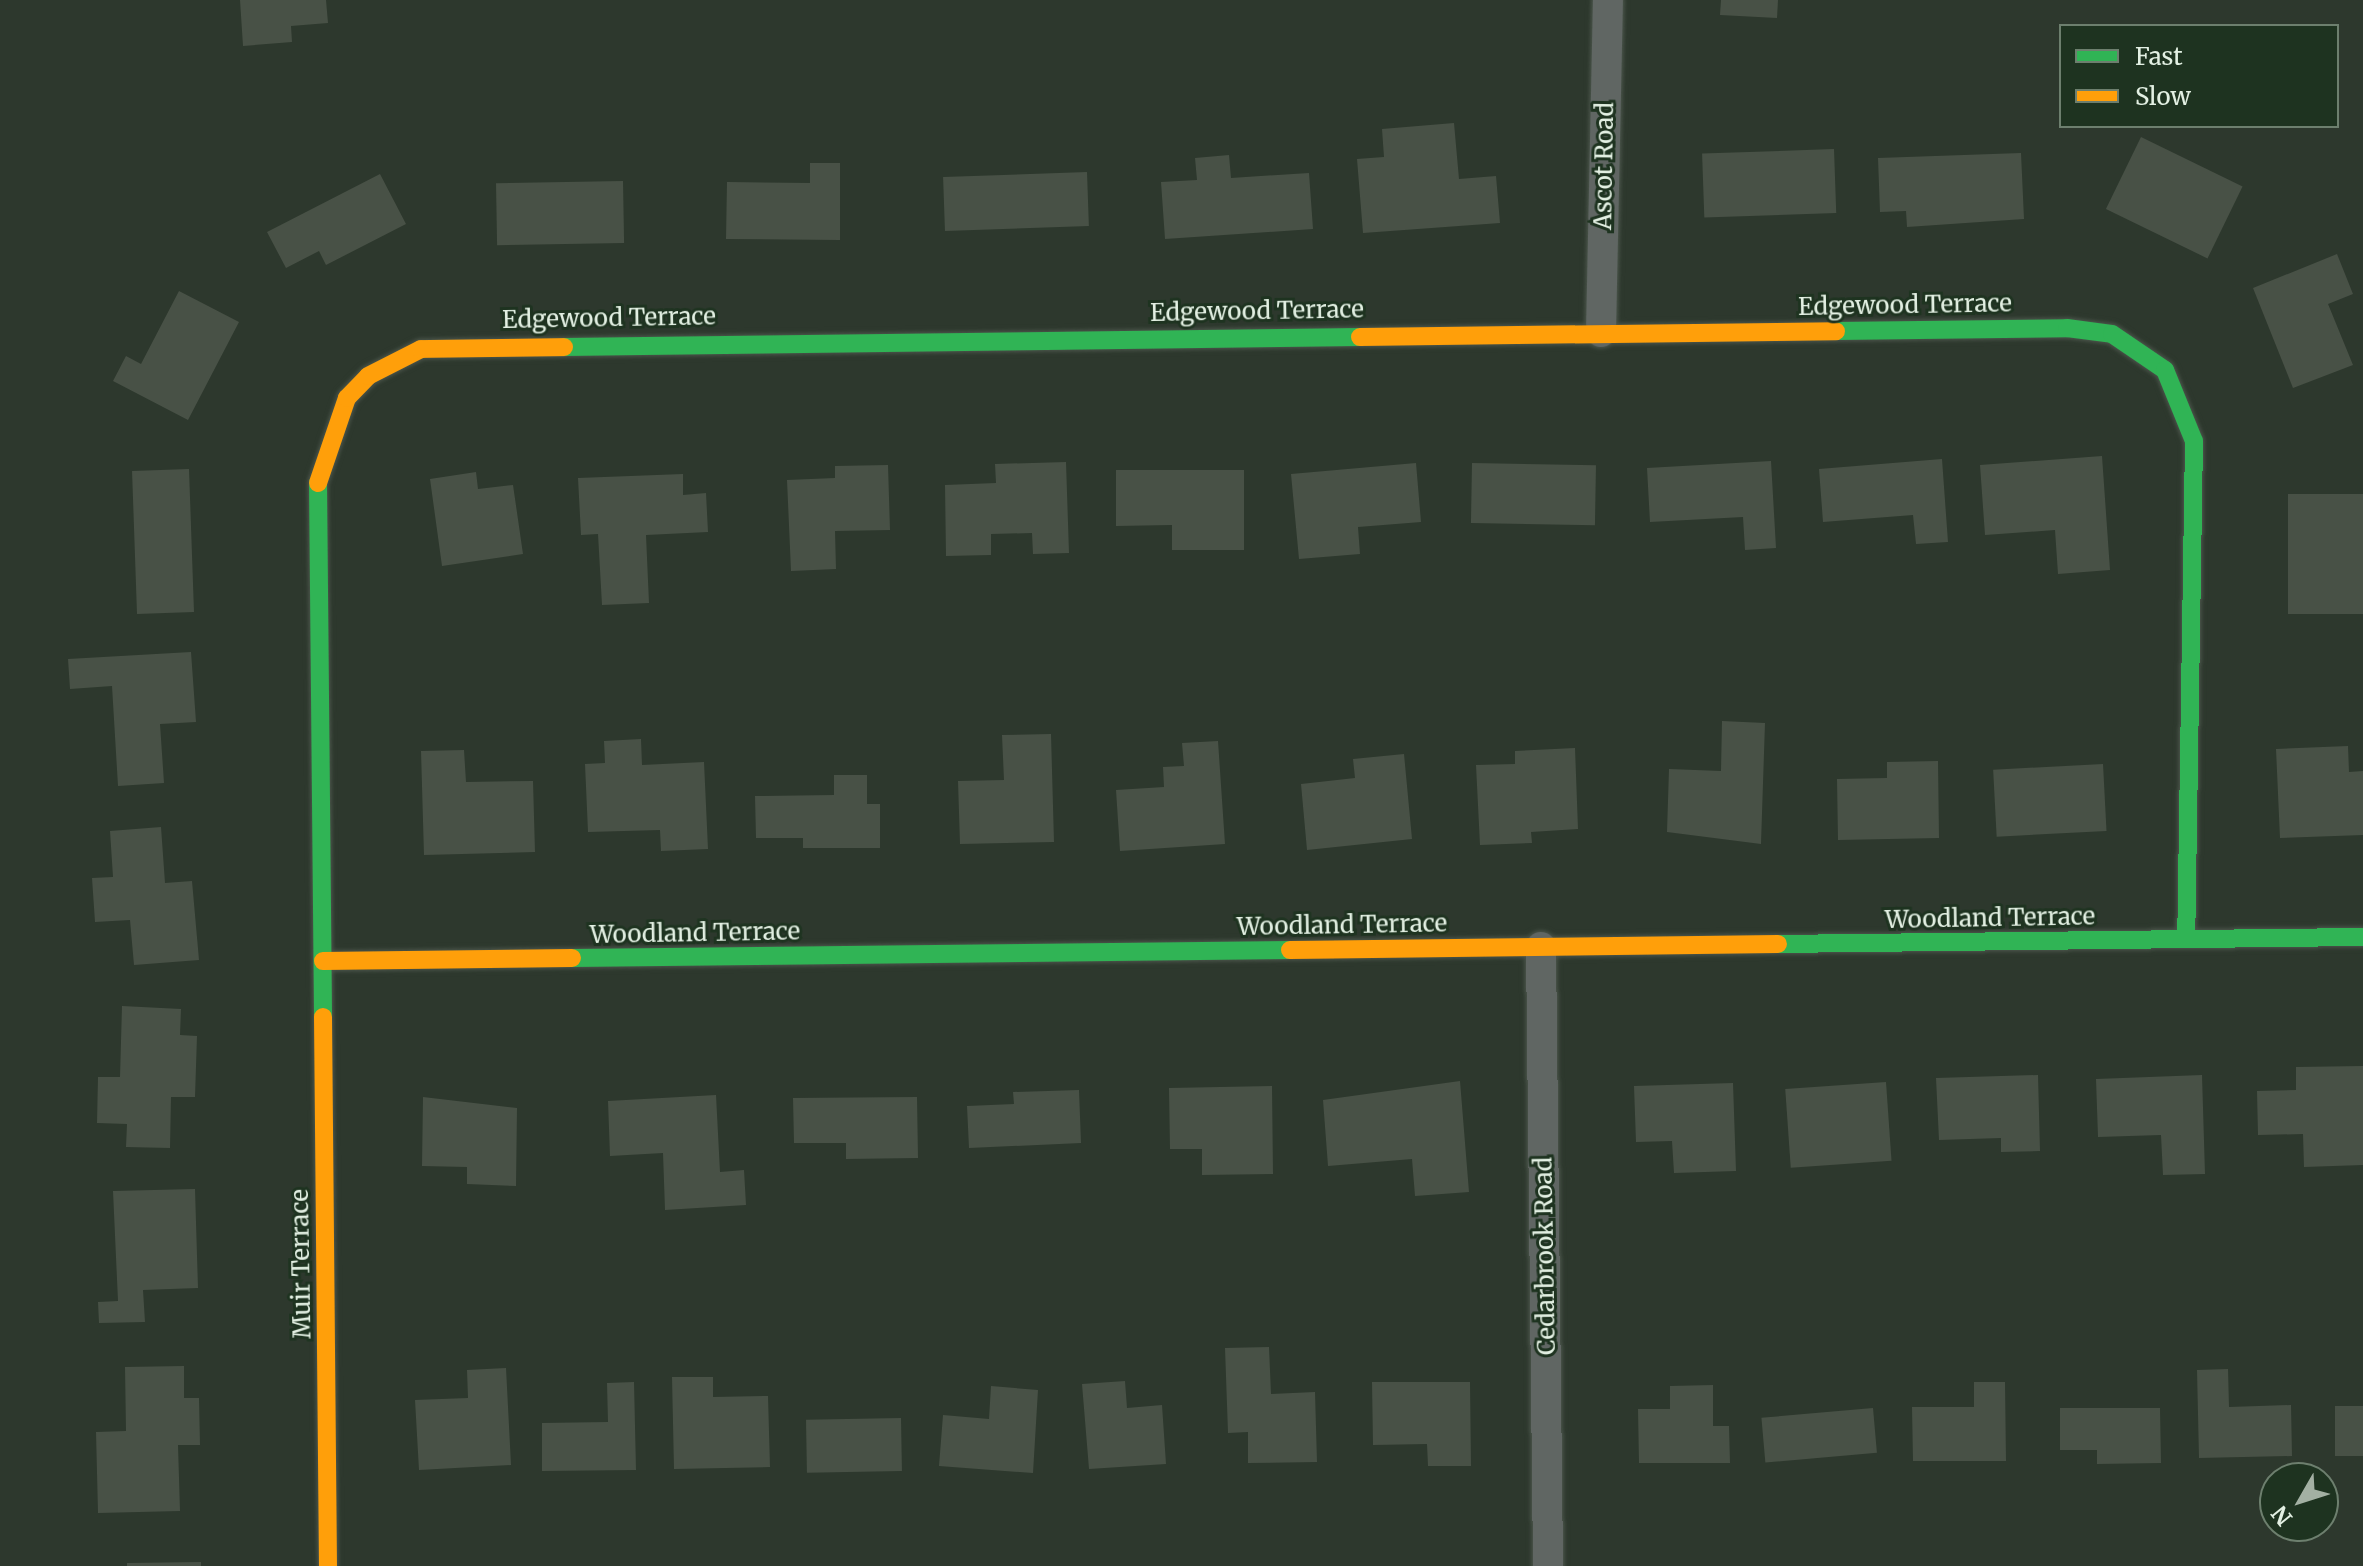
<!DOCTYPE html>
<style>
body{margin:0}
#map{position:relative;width:2363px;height:1566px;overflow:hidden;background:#2d382d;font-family:Merriweather,serif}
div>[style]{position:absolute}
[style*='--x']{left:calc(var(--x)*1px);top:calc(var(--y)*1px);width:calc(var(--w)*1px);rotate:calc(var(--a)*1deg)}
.building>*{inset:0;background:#485146;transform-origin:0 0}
.roads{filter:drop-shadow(0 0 2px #4b554b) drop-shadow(0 0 2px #4b554b)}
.street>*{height:30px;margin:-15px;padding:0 15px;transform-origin:15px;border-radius:15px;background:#606663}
.fast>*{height:18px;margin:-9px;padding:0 9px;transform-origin:9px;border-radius:9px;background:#30b455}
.slow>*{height:18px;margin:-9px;padding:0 9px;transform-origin:9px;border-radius:9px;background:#ff9f0a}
span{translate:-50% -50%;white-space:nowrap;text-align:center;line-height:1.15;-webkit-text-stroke:6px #1e3320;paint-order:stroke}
.street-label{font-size:24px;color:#e3f0e3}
.legend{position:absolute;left:2059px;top:24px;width:280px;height:104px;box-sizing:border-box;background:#1e3320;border:2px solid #6d7f6e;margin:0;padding:10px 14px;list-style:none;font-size:24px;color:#e3f0e3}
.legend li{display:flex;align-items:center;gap:16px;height:40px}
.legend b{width:40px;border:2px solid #6d7f6e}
.north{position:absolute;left:2259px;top:1462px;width:80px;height:80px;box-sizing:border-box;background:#1e3320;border:2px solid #6d7f6e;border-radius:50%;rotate:231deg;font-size:22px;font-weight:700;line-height:32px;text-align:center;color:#e3f0e3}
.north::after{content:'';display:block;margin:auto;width:28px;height:36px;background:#a3b0a3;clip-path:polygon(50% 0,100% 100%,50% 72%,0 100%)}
</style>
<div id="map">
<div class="building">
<i style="clip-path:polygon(240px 0,326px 0,328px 23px,291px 26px,292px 42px,243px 46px)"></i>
<i style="clip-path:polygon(1721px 0,1778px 0,1777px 18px,1720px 15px)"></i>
<i style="clip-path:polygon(1454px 123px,1459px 179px,1496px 176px,1500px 223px,1363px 233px,1357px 159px,1384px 157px,1382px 129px)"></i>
<i style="left:2141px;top:137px;width:113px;height:80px;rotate:26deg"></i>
<i style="left:1834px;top:149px;width:64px;height:132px;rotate:88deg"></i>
<i style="clip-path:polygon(2021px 153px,2024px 219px,1907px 227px,1906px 211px,1880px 212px,1878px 158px)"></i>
<i style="clip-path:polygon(1229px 155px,1231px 178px,1309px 173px,1313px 229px,1165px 239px,1161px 182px,1197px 180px,1195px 158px)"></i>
<i style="clip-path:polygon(810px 163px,840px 163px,840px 240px,726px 239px,727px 182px,810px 183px)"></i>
<i style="left:1087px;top:172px;width:54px;height:144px;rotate:88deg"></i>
<i style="clip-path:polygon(380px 174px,406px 224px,326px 265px,319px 251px,286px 268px,267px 232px)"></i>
<i style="left:623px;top:181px;width:62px;height:127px;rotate:89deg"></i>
<i style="clip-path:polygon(2337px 254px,2353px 294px,2328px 304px,2353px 365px,2293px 388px,2253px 288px)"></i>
<i style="clip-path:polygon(179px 291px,239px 322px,188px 420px,113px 381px,126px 356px,141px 364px)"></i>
<i style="clip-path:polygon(2102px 456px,2110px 570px,2058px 574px,2055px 530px,1985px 535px,1980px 465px)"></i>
<i style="clip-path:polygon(1942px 459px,1948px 542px,1916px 544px,1913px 515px,1823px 522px,1819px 469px)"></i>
<i style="clip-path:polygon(1771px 461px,1776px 548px,1745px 550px,1743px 517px,1650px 522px,1647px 468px)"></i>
<i style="clip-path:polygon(1066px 462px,1069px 553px,1033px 554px,1032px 533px,991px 534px,991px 555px,946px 556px,945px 485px,996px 483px,995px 464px)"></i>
<i style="clip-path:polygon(1416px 463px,1421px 522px,1358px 527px,1360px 554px,1299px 559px,1291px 474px)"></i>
<i style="left:1472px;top:463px;width:124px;height:60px;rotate:1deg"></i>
<i style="clip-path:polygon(888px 465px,890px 530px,835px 531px,836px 569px,791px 571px,787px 480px,835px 478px,835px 466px)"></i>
<i style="left:189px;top:469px;width:143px;height:57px;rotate:88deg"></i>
<i style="clip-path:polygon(1116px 470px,1244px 470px,1244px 550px,1172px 550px,1172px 525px,1116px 526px)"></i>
<i style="clip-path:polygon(476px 472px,478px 489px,513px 485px,523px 554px,442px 566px,430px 479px)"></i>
<i style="clip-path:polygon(683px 474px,683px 495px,706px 493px,708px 532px,646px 535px,649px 603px,602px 605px,598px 534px,581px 535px,578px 478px)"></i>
<i style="left:2363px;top:494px;width:120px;height:75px;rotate:90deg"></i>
<i style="clip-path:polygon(191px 652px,196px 722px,160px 724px,164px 783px,118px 786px,112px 686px,70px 689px,68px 659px)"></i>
<i style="clip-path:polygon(1722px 721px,1765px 723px,1761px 844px,1667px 832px,1669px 769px,1721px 771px)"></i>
<i style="clip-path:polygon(1051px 734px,1054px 842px,960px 844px,958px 781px,1004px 780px,1002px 735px)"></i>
<i style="clip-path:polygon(641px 739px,642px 765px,704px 762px,708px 849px,661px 851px,660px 830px,588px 832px,585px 764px,605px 763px,604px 741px)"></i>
<i style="clip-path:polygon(1218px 741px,1225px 844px,1120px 851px,1116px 790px,1164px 787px,1163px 767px,1184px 766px,1182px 743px)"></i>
<i style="clip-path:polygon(2348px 746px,2349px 772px,2363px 771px,2363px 835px,2280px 838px,2276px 749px)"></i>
<i style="clip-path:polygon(1575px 748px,1578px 829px,1531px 832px,1532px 843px,1480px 845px,1476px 765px,1515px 764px,1515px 751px)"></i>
<i style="clip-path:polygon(464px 750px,466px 782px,533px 781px,535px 852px,424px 855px,421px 751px)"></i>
<i style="clip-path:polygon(1404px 754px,1412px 839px,1307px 850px,1301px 784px,1355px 778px,1353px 759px)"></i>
<i style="clip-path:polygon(1938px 761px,1939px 838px,1838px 840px,1837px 779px,1887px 778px,1887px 762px)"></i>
<i style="left:2103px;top:764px;width:67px;height:110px;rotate:87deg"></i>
<i style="clip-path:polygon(834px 775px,867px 775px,867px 804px,880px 804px,880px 848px,803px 848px,803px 838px,756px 838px,755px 796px,834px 795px)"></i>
<i style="clip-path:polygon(161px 827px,165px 883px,192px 881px,199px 960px,134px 965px,130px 920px,95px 922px,92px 878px,113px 877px,110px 831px)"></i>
<i style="clip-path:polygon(122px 1006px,181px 1009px,180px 1035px,197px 1036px,195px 1097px,171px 1097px,170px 1148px,126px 1147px,127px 1124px,97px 1123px,98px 1077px,120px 1077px)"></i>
<i style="clip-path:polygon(2363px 1066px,2363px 1165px,2304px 1167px,2303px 1134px,2258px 1135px,2257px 1091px,2296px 1090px,2296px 1067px)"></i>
<i style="clip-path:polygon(2038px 1075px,2040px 1151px,2001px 1152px,2001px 1138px,1939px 1140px,1936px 1078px)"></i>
<i style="clip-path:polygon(2202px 1075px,2205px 1174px,2163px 1175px,2161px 1135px,2098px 1137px,2096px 1079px)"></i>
<i style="clip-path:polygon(1460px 1081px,1469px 1192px,1415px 1196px,1412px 1159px,1328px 1166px,1323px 1100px)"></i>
<i style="left:1886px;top:1082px;width:79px;height:101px;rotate:86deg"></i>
<i style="clip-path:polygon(1733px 1083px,1736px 1171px,1674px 1173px,1672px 1141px,1636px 1142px,1634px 1086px)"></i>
<i style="clip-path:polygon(1272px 1086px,1273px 1174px,1202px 1175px,1202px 1149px,1170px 1149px,1169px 1088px)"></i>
<i style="clip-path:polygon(1079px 1090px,1081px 1143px,969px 1148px,967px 1106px,1014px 1104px,1013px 1092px)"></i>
<i style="clip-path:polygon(716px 1095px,720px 1172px,744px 1170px,746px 1205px,665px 1210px,663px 1153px,610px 1156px,608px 1101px)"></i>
<i style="clip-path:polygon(423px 1097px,517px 1108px,516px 1186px,467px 1184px,467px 1167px,422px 1166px)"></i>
<i style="clip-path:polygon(917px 1097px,918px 1158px,846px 1159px,846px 1143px,794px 1143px,793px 1098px)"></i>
<i style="clip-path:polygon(195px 1189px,198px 1288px,143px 1290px,145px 1322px,99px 1323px,98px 1302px,118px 1301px,113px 1191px)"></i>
<i style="clip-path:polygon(1269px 1347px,1271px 1394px,1315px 1392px,1317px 1462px,1248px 1463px,1248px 1432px,1228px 1433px,1225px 1348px)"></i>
<i style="clip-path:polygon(184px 1366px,184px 1398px,199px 1398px,200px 1445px,178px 1445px,180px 1511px,98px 1513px,96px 1432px,126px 1431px,125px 1367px)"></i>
<i style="clip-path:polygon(506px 1368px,511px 1465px,419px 1470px,415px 1400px,468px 1398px,467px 1370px)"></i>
<i style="clip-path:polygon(2228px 1369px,2229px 1407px,2291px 1405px,2292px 1456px,2199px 1458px,2197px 1370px)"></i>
<i style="clip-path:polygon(672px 1377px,713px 1377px,713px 1397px,768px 1396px,770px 1467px,674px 1469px)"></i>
<i style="clip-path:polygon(1125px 1381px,1127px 1408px,1162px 1405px,1166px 1464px,1089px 1469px,1082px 1384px)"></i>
<i style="clip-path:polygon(634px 1382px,636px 1470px,542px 1471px,542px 1423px,608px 1422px,607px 1383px)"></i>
<i style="clip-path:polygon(1372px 1382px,1470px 1382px,1471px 1466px,1428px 1466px,1427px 1444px,1373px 1445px)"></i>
<i style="clip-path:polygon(1974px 1382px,2005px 1382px,2006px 1461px,1913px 1461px,1912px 1407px,1974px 1407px)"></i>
<i style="clip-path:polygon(1713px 1385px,1713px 1426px,1729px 1426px,1730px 1463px,1639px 1463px,1638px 1409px,1670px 1409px,1670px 1386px)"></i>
<i style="clip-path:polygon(991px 1386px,1038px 1390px,1033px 1473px,939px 1466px,943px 1415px,989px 1419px)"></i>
<i style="left:2335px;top:1406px;width:28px;height:50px"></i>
<i style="left:1873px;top:1408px;width:45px;height:112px;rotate:85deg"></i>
<i style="clip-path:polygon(2060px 1408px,2160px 1408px,2161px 1463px,2097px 1464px,2097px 1450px,2060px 1450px)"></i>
<i style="left:901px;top:1418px;width:53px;height:95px;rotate:89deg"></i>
<i style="clip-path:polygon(201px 1562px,201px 1566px,127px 1566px,127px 1563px)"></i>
</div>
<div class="roads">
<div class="street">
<i style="--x:1601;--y:332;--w:332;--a:-88.8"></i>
<i style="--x:1541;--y:947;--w:619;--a:89.35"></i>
</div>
<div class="fast">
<i style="--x:1836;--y:331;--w:231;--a:-0.7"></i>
<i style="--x:2067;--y:328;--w:45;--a:7.6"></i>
<i style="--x:2112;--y:334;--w:64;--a:34.2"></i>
<i style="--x:2165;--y:370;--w:77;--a:67.8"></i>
<i style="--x:2194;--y:441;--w:498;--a:90.9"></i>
<i style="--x:564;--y:347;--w:796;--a:-0.72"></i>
<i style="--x:318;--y:483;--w:534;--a:89.46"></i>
<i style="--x:1778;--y:944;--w:585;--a:-0.69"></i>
<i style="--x:572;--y:958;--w:718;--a:-0.64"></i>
</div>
<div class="slow">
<i style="--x:1360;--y:337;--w:476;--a:-0.7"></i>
<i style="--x:318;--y:483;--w:90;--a:-71.2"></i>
<i style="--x:347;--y:398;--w:30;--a:-46"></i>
<i style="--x:368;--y:376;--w:59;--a:-27"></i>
<i style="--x:421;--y:349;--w:143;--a:-0.8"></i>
<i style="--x:1290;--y:950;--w:488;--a:-0.7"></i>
<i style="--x:323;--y:961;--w:249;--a:-0.7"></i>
<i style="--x:323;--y:1017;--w:549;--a:89.48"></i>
</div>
</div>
<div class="street-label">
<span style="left:1604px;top:166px;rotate:-89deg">Ascot Road</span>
<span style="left:1905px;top:305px;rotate:-1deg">Edgewood Terrace</span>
<span style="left:1257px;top:311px;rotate:-1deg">Edgewood Terrace</span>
<span style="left:609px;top:318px;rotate:-1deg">Edgewood Terrace</span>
<span style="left:1990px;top:918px;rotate:-1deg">Woodland Terrace</span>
<span style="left:1342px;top:925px;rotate:-1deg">Woodland Terrace</span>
<span style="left:695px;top:933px;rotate:-1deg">Woodland Terrace</span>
<span style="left:1545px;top:1256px;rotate:-91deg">Cedarbrook Road</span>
<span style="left:301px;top:1264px;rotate:-91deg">Muir Terrace</span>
</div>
<ul class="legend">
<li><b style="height:10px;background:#30b455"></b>Fast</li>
<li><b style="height:10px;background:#ff9f0a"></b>Slow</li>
</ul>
<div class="north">N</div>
</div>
